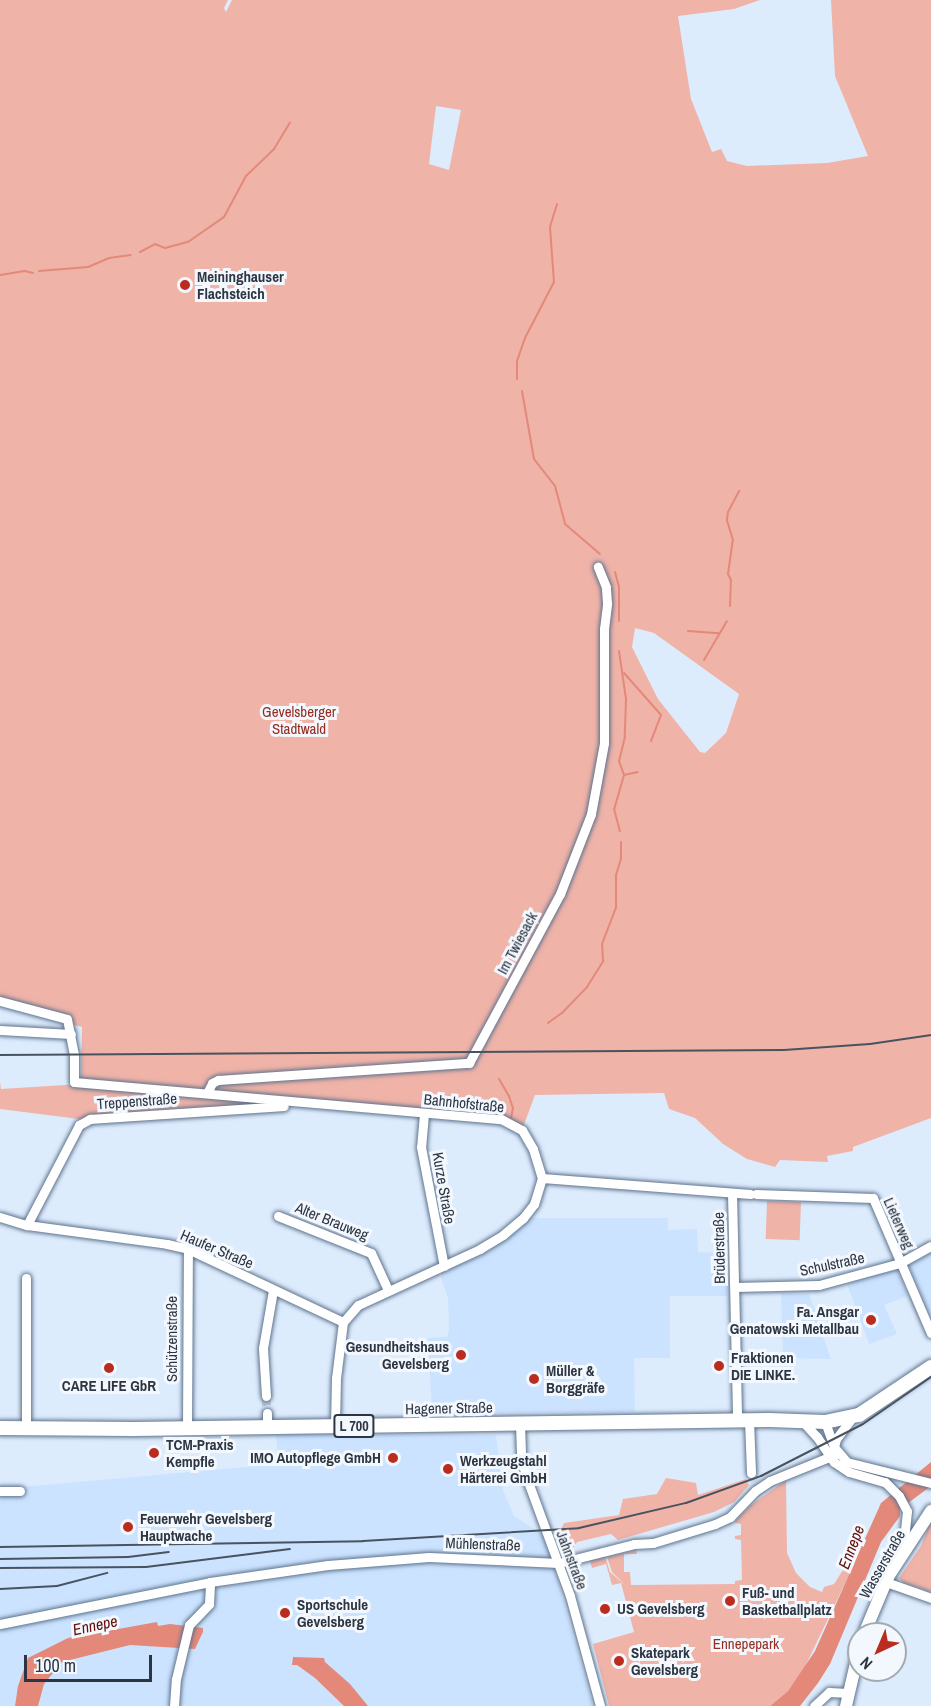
<!DOCTYPE html>
<meta charset="utf-8">
<style>
body{margin:0}
#map{position:relative;width:931px;height:1706px;overflow:hidden;background:#ddecfd;font-family:"Archivo Narrow",sans-serif}
div>[style]{position:absolute}
[style*='--x']{left:calc(var(--x)*1px);top:calc(var(--y)*1px);width:calc(var(--w)*1px);rotate:calc(var(--a)*1deg)}
.built>*{inset:0;background:#cbe3ff}
.green>*{inset:0;background:#f0b3a8;transform-origin:0 0}
.water>*{inset:0;background:#e4897a}
.stream>*{height:2px;margin:-1px;padding:0 1px;transform-origin:1px;border-radius:1px;background:#e4897a}
.minor-tunnel>*{height:9px;margin-top:-4.5px;transform-origin:0;background:repeating-linear-gradient(90deg,#bac7d7 0 9px,transparent 0 13.5px)}
.roads{filter:drop-shadow(0 0 2px #5e738d) drop-shadow(0 0 2px #5e738d)}
.minor>*{height:9px;margin:-4.5px;padding:0 4.5px;transform-origin:4.5px;border-radius:4.5px;background:#fff}
.secondary>*{height:12px;margin:-6px;padding:0 6px;transform-origin:6px;border-radius:6px;background:#fff}
.primary>*{height:14px;margin:-7px;padding:0 7px;transform-origin:7px;border-radius:7px;background:#fff}
.rail>*{height:2px;margin:-1px;padding:0 1px;transform-origin:1px;border-radius:1px;background:#49535f}
.dots>*{width:16px;height:16px;translate:-50% -50%;box-sizing:border-box;border:3px solid #f3f8fe;border-radius:50%}
span{translate:-50% -50%;white-space:nowrap;text-align:center;line-height:1.15;-webkit-text-stroke:6px #f3f8fe;paint-order:stroke}
.shield-label span{padding:2px 4px;background:#f3f8fe;border:2px solid;border-radius:4px;-webkit-text-stroke-width:0}
.shield-label{font-size:14px;color:#2c3541;font-weight:700}
.poi-label{font-size:15px;color:#2c3541;font-weight:700}
.left{translate:0 -50%;text-align:left}
.right{translate:-100% -50%;text-align:right}
.park-label{font-size:15px;color:#962b1f}
.street-label{font-size:15px;color:#2c3541}
.water-label{font-size:16px;color:#610f07;font-style:italic}
.north{position:absolute;left:847px;top:1622px;width:60px;height:60px;box-sizing:border-box;background:#f3f8fe;border:2px solid #a3aab2;border-radius:50%;rotate:224deg;font-size:16px;font-weight:700;line-height:24px;text-align:center;color:#2c3541}
.north::after{content:'';display:block;margin:auto;width:21px;height:27px;background:#ba2d1e;clip-path:polygon(50% 0,100% 100%,50% 72%,0 100%)}
.scale{position:absolute;left:24px;top:1655px;width:128px;height:27px;box-sizing:border-box;border:3px solid #2c3541;border-top:0;padding-left:8px;font-size:18px;line-height:21px;white-space:nowrap;color:#2c3541;-webkit-text-stroke:4px #f3f8fe;paint-order:stroke}
</style>
<div id="map">
<div class="built">
<i style="clip-path:polygon(523px 1218px,668px 1218px,668px 1230px,697px 1229px,698px 1252px,728px 1253px,727px 1296px,670px 1296px,670px 1358px,634px 1358px,635px 1412px,432px 1413px,428px 1338px,447px 1337px,449px 1329px,448px 1298px,441px 1278px,444px 1266px)"></i>
<i style="clip-path:polygon(931px 1250px,931px 1316px,908px 1264px)"></i>
<i style="clip-path:polygon(896px 1268px,908px 1296px,884px 1305px,897px 1334px,869px 1344px,847px 1284px)"></i>
<i style="clip-path:polygon(781px 1293px,809px 1294px,831px 1359px,783px 1358px)"></i>
<i style="clip-path:polygon(276px 1434px,496px 1435px,503px 1490px,514px 1516px,545px 1536px,593px 1706px,0 1706px,0 1489px,278px 1464px)"></i>
</div>
<div class="green">
<i style="clip-path:polygon(evenodd,0 0,228px 0,224px 8px,226px 12px,232px 0,760px 0,734px 9px,678px 16px,691px 99px,712px 152px,721px 149px,727px 161px,747px 166px,827px 163px,868px 156px,835px 76px,831px 0,931px 0,931px 1118px,853px 1147px,853px 1151px,827px 1156px,828px 1162px,780px 1160px,775px 1167px,747px 1159px,723px 1144px,695px 1118px,669px 1109px,664px 1093px,535px 1095px,522px 1130px,511px 1123px,311px 1104px,87px 1120px,0 1109px,0 1082px,1px 1089px,81px 1084px,82px 1027px,0 1004px,0 0,436px 106px,461px 110px,449px 170px,429px 164px,436px 106px,0 0,635px 628px,654px 633px,739px 694px,726px 733px,705px 753px,700px 752px,658px 699px,632px 647px,635px 628px)"></i>
<i style="left:767px;top:1201px;width:34px;height:38px;rotate:2deg"></i>
<i style="clip-path:polygon(666px 1478px,696px 1483px,698px 1495px,746px 1479px,749px 1485px,734px 1502px,714px 1512px,618px 1540px,611px 1534px,577px 1542px,572px 1550px,563px 1548px,558px 1536px,564px 1523px,619px 1515px,623px 1499px,657px 1494px)"></i>
<i style="clip-path:polygon(786px 1480px,787px 1553px,796px 1573px,810px 1587px,822px 1592px,824px 1587px,834px 1584px,843px 1570px,850px 1573px,803px 1671px,788px 1691px,770px 1706px,609px 1706px,593px 1644px,634px 1632px,621px 1583px,612px 1585px,606px 1564px,592px 1568px,590px 1561px,605px 1556px,610px 1572px,626px 1586px,612px 1572px,607px 1557px,636px 1550px,637px 1554px,624px 1554px,624px 1572px,630px 1572px,631px 1585px,735px 1584px,735px 1581px,742px 1580px,741px 1540px,735px 1539px,735px 1536px,741px 1535px,741px 1524px,735px 1523px,736px 1520px,751px 1505px)"></i>
<i style="clip-path:polygon(931px 1520px,931px 1592px,904px 1583px,899px 1578px,921px 1546px)"></i>
</div>
<div class="water">
<i style="clip-path:polygon(931px 1462px,931px 1486px,900px 1509px,900px 1516px,881px 1542px,830px 1664px,818px 1683px,800px 1706px,770px 1706px,788px 1691px,815px 1651px,881px 1503px)"></i>
<i style="clip-path:polygon(157px 1622px,158px 1626px,170px 1624px,203px 1628px,203px 1632px,195px 1649px,130px 1645px,62px 1662px,44px 1684px,38px 1706px,15px 1706px,18px 1686px,28px 1658px,68px 1638px)"></i>
<i style="clip-path:polygon(293px 1657px,324px 1658px,325px 1662px,350px 1684px,368px 1706px,344px 1706px,315px 1678px,297px 1665px,292px 1665px)"></i>
</div>
<div class="stream">
<i style="--x:140;--y:252;--w:17;--a:-28"></i>
<i style="--x:155;--y:244;--w:11;--a:22"></i>
<i style="--x:165;--y:248;--w:24;--a:-15"></i>
<i style="--x:188;--y:242;--w:44;--a:-34.8"></i>
<i style="--x:224;--y:217;--w:47;--a:-61.8"></i>
<i style="--x:246;--y:176;--w:39;--a:-44"></i>
<i style="--x:274;--y:149;--w:31;--a:-59"></i>
<i style="--x:39;--y:271;--w:49;--a:-4.7"></i>
<i style="--x:88;--y:267;--w:23;--a:-23"></i>
<i style="--x:109;--y:258;--w:22;--a:-8"></i>
<i style="--x:0;--y:275;--w:25;--a:-9"></i>
<i style="--x:25;--y:271;--w:8;--a:14"></i>
<i style="--x:517;--y:379;--w:18;--a:-90"></i>
<i style="--x:517;--y:361;--w:24;--a:-71"></i>
<i style="--x:525;--y:338;--w:63;--a:-62.6"></i>
<i style="--x:554;--y:282;--w:55;--a:-94.2"></i>
<i style="--x:550;--y:227;--w:24;--a:-73"></i>
<i style="--x:522;--y:391;--w:69;--a:80"></i>
<i style="--x:534;--y:459;--w:34;--a:52"></i>
<i style="--x:555;--y:486;--w:39;--a:75"></i>
<i style="--x:565;--y:524;--w:46;--a:40.6"></i>
<i style="--x:615;--y:572;--w:16;--a:75"></i>
<i style="--x:619;--y:587;--w:34;--a:90"></i>
<i style="--x:730;--y:606;--w:26;--a:-88"></i>
<i style="--x:731;--y:580;--w:7;--a:-117"></i>
<i style="--x:728;--y:574;--w:34;--a:-82"></i>
<i style="--x:733;--y:540;--w:21;--a:-107"></i>
<i style="--x:727;--y:520;--w:8;--a:-83"></i>
<i style="--x:728;--y:512;--w:24;--a:-62"></i>
<i style="--x:688;--y:631;--w:31;--a:4"></i>
<i style="--x:619;--y:651;--w:49;--a:81.7"></i>
<i style="--x:626;--y:699;--w:38;--a:92"></i>
<i style="--x:625;--y:737;--w:25;--a:104"></i>
<i style="--x:619;--y:761;--w:15;--a:70"></i>
<i style="--x:624;--y:775;--w:35;--a:106"></i>
<i style="--x:614;--y:809;--w:23;--a:75"></i>
<i style="--x:704;--y:660;--w:45;--a:-59.5"></i>
<i style="--x:624;--y:673;--w:56;--a:48.6"></i>
<i style="--x:661;--y:715;--w:28;--a:111"></i>
<i style="--x:624;--y:775;--w:14;--a:-12"></i>
<i style="--x:548;--y:1023;--w:17;--a:-36"></i>
<i style="--x:562;--y:1013;--w:36;--a:-46"></i>
<i style="--x:587;--y:987;--w:31;--a:-58"></i>
<i style="--x:603;--y:961;--w:17;--a:-93"></i>
<i style="--x:602;--y:944;--w:40;--a:-69"></i>
<i style="--x:616;--y:907;--w:32;--a:-90"></i>
<i style="--x:616;--y:875;--w:17;--a:-73"></i>
<i style="--x:621;--y:859;--w:17;--a:-90"></i>
<i style="--x:499;--y:1079;--w:20;--a:60"></i>
<i style="--x:509;--y:1096;--w:13;--a:72"></i>
<i style="--x:513;--y:1108;--w:10;--a:101"></i>
</div>
<div class="minor-tunnel">
<i style="--x:266;--y:1396;--w:17;--a:87"></i>
</div>
<div class="roads">
<div class="minor">
<i style="--x:0;--y:1001;--w:69;--a:15"></i>
<i style="--x:67;--y:1019;--w:36;--a:79"></i>
<i style="--x:74;--y:1054;--w:28;--a:90"></i>
<i style="--x:74;--y:1082;--w:429;--a:5"></i>
<i style="--x:501;--y:1119;--w:24;--a:28"></i>
<i style="--x:522;--y:1130;--w:22;--a:60"></i>
<i style="--x:533;--y:1149;--w:30;--a:73"></i>
<i style="--x:542;--y:1178;--w:27;--a:107"></i>
<i style="--x:534;--y:1204;--w:18;--a:128"></i>
<i style="--x:523;--y:1218;--w:26;--a:140"></i>
<i style="--x:503;--y:1235;--w:27;--a:149"></i>
<i style="--x:480;--y:1249;--w:134;--a:155.3"></i>
<i style="--x:358;--y:1305;--w:23;--a:131"></i>
<i style="--x:343;--y:1322;--w:56;--a:97.1"></i>
<i style="--x:336;--y:1378;--w:48;--a:91.2"></i>
<i style="--x:0;--y:1030;--w:71;--a:3.2"></i>
<i style="--x:207;--y:1093;--w:11;--a:-63"></i>
<i style="--x:212;--y:1083;--w:7;--a:-27"></i>
<i style="--x:218;--y:1080;--w:252;--a:-3.9"></i>
<i style="--x:469;--y:1063;--w:192;--a:-61.7"></i>
<i style="--x:560;--y:894;--w:86;--a:-68.8"></i>
<i style="--x:591;--y:814;--w:72;--a:-79.6"></i>
<i style="--x:604;--y:743;--w:114;--a:-90"></i>
<i style="--x:604;--y:629;--w:26;--a:-83"></i>
<i style="--x:607;--y:603;--w:16;--a:-94"></i>
<i style="--x:606;--y:587;--w:22;--a:-112"></i>
<i style="--x:424;--y:1114;--w:33;--a:95"></i>
<i style="--x:421;--y:1147;--w:121;--a:79.1"></i>
<i style="--x:542;--y:1178;--w:209;--a:4.4"></i>
<i style="--x:732;--y:1193;--w:227;--a:88.7"></i>
<i style="--x:756;--y:1194;--w:117;--a:2"></i>
<i style="--x:873;--y:1198;--w:147;--a:66.8"></i>
<i style="--x:278;--y:1216;--w:100;--a:21.7"></i>
<i style="--x:371;--y:1253;--w:41;--a:65.3"></i>
<i style="--x:0;--y:1217;--w:28;--a:17"></i>
<i style="--x:27;--y:1225;--w:141;--a:7.7"></i>
<i style="--x:167;--y:1244;--w:22;--a:13"></i>
<i style="--x:188;--y:1249;--w:171;--a:25.2"></i>
<i style="--x:27;--y:1225;--w:113;--a:-62.5"></i>
<i style="--x:79;--y:1125;--w:13;--a:-29"></i>
<i style="--x:90;--y:1119;--w:194;--a:-3.8"></i>
<i style="--x:26;--y:1278;--w:149;--a:90"></i>
<i style="--x:735;--y:1287;--w:84;--a:-1.4"></i>
<i style="--x:819;--y:1285;--w:84;--a:-15.2"></i>
<i style="--x:900;--y:1263;--w:35;--a:-29"></i>
<i style="--x:266;--y:1396;--w:48;--a:-93.6"></i>
<i style="--x:263;--y:1348;--w:59;--a:-80.2"></i>
<i style="--x:267;--y:1413;--w:14;--a:90"></i>
<i style="--x:749;--y:1420;--w:53;--a:87.8"></i>
<i style="--x:803;--y:1422;--w:21;--a:47"></i>
<i style="--x:817;--y:1437;--w:30;--a:56"></i>
<i style="--x:834;--y:1462;--w:18;--a:34"></i>
<i style="--x:849;--y:1472;--w:37;--a:16"></i>
<i style="--x:885;--y:1482;--w:20;--a:45"></i>
<i style="--x:899;--y:1496;--w:17;--a:62"></i>
<i style="--x:907;--y:1511;--w:39;--a:96"></i>
<i style="--x:825;--y:1422;--w:27;--a:70"></i>
<i style="--x:834;--y:1447;--w:20;--a:49"></i>
<i style="--x:847;--y:1462;--w:87;--a:14"></i>
<i style="--x:520;--y:1424;--w:34;--a:88"></i>
<i style="--x:521;--y:1458;--w:22;--a:74"></i>
<i style="--x:527;--y:1479;--w:125;--a:69.8"></i>
<i style="--x:570;--y:1596;--w:114;--a:74.7"></i>
<i style="--x:187;--y:1428;--w:179;--a:-89.7"></i>
<i style="--x:834;--y:1447;--w:8;--a:-76"></i>
<i style="--x:836;--y:1439;--w:26;--a:-53"></i>
<i style="--x:0;--y:1491;--w:20;--a:0"></i>
<i style="--x:886;--y:1582;--w:48;--a:19.6"></i>
<i style="--x:0;--y:1624;--w:214;--a:-11.3"></i>
<i style="--x:210;--y:1582;--w:119;--a:-8.2"></i>
<i style="--x:328;--y:1565;--w:101;--a:-4.5"></i>
<i style="--x:429;--y:1557;--w:130;--a:2.6"></i>
<i style="--x:559;--y:1563;--w:77;--a:-14.2"></i>
<i style="--x:634;--y:1544;--w:19;--a:-3"></i>
<i style="--x:653;--y:1543;--w:65;--a:-17"></i>
<i style="--x:715;--y:1524;--w:17;--a:-25"></i>
<i style="--x:730;--y:1517;--w:36;--a:-46"></i>
<i style="--x:755;--y:1491;--w:18;--a:-34"></i>
<i style="--x:770;--y:1481;--w:74;--a:-22.1"></i>
<i style="--x:174;--y:1706;--w:27;--a:-86"></i>
<i style="--x:176;--y:1679;--w:56;--a:-76.5"></i>
<i style="--x:189;--y:1625;--w:29;--a:-46"></i>
<i style="--x:209;--y:1604;--w:22;--a:-87"></i>
<i style="--x:814;--y:1706;--w:21;--a:-43"></i>
<i style="--x:829;--y:1692;--w:19;--a:3"></i>
</div>
<div class="secondary">
<i style="--x:864;--y:1634;--w:62;--a:-67.2"></i>
<i style="--x:888;--y:1577;--w:79;--a:-56.9"></i>
<i style="--x:846;--y:1706;--w:57;--a:-76.9"></i>
</div>
<div class="primary">
<i style="--x:0;--y:1428;--w:134;--a:0.4"></i>
<i style="--x:134;--y:1429;--w:635;--a:-0.81"></i>
<i style="--x:769;--y:1420;--w:56;--a:2"></i>
<i style="--x:825;--y:1422;--w:35;--a:-12"></i>
<i style="--x:859;--y:1415;--w:87;--a:-33.7"></i>
</div>
</div>
<div class="rail">
<i style="--x:0;--y:1055;--w:784;--a:-0.37"></i>
<i style="--x:784;--y:1050;--w:86;--a:-4"></i>
<i style="--x:870;--y:1044;--w:62;--a:-8.4"></i>
<i style="--x:0;--y:1547;--w:363;--a:-0.9"></i>
<i style="--x:363;--y:1541;--w:216;--a:-3.4"></i>
<i style="--x:579;--y:1528;--w:110;--a:-13.2"></i>
<i style="--x:686;--y:1503;--w:80;--a:-19.8"></i>
<i style="--x:761;--y:1476;--w:114;--a:-27"></i>
<i style="--x:863;--y:1424;--w:83;--a:-34.7"></i>
<i style="--x:0;--y:1559;--w:128;--a:-0.9"></i>
<i style="--x:128;--y:1557;--w:41;--a:-7"></i>
<i style="--x:0;--y:1568;--w:146;--a:-0.4"></i>
<i style="--x:146;--y:1567;--w:145;--a:-7.1"></i>
<i style="--x:0;--y:1589;--w:57;--a:-3"></i>
<i style="--x:57;--y:1586;--w:52;--a:-14.6"></i>
</div>
<div class="dots">
<i style="left:185px;top:285px;background:#ba2d1e"></i>
<i style="left:871px;top:1320px;background:#ba2d1e"></i>
<i style="left:461px;top:1355px;background:#ba2d1e"></i>
<i style="left:719px;top:1366px;background:#ba2d1e"></i>
<i style="left:109px;top:1368px;background:#ba2d1e"></i>
<i style="left:534px;top:1379px;background:#ba2d1e"></i>
<i style="left:154px;top:1453px;background:#ba2d1e"></i>
<i style="left:393px;top:1458px;background:#ba2d1e"></i>
<i style="left:448px;top:1469px;background:#ba2d1e"></i>
<i style="left:128px;top:1527px;background:#ba2d1e"></i>
<i style="left:730px;top:1601px;background:#ba2d1e"></i>
<i style="left:605px;top:1609px;background:#ba2d1e"></i>
<i style="left:285px;top:1613px;background:#ba2d1e"></i>
<i style="left:619px;top:1661px;background:#ba2d1e"></i>
</div>
<div class="shield-label">
<span style="left:354px;top:1426px">L 700</span>
</div>
<div class="poi-label">
<span class="left" style="left:197px;top:285px">Meininghauser<br>Flachsteich</span>
<span class="right" style="left:859px;top:1320px">Fa. Ansgar<br>Genatowski Metallbau</span>
<span class="right" style="left:449px;top:1355px">Gesundheitshaus<br>Gevelsberg</span>
<span class="left" style="left:731px;top:1366px">Fraktionen<br>DIE LINKE.</span>
<span class="left" style="left:546px;top:1379px">Müller &amp;<br>Borggräfe</span>
<span style="left:109px;top:1386px">CARE LIFE GbR</span>
<span class="left" style="left:166px;top:1453px">TCM-Praxis<br>Kempfle</span>
<span class="right" style="left:381px;top:1458px">IMO Autopflege GmbH</span>
<span class="left" style="left:460px;top:1469px">Werkzeugstahl<br>Härterei GmbH</span>
<span class="left" style="left:140px;top:1527px">Feuerwehr Gevelsberg<br>Hauptwache</span>
<span class="left" style="left:742px;top:1601px">Fuß- und<br>Basketballplatz</span>
<span class="left" style="left:297px;top:1613px">Sportschule<br>Gevelsberg</span>
<span class="left" style="left:617px;top:1609px">US Gevelsberg</span>
<span class="left" style="left:631px;top:1661px">Skatepark<br>Gevelsberg</span>
</div>
<div class="park-label">
<span style="left:299px;top:720px">Gevelsberger<br>Stadtwald</span>
<span style="left:746px;top:1644px">Ennepepark</span>
</div>
<div class="street-label">
<span style="left:517px;top:943px;rotate:-62deg">Im Twiesack</span>
<span style="left:137px;top:1101px;rotate:-4deg">Treppenstraße</span>
<span style="left:464px;top:1103px;rotate:6deg">Bahnhofstraße</span>
<span style="left:444px;top:1188px;rotate:80deg">Kurze Straße</span>
<span style="left:332px;top:1221px;rotate:22deg">Alter Brauweg</span>
<span style="left:899px;top:1223px;rotate:66deg">Lieterweg</span>
<span style="left:719px;top:1248px;rotate:-91deg">Brüderstraße</span>
<span style="left:217px;top:1249px;rotate:23deg">Haufer Straße</span>
<span style="left:832px;top:1264px;rotate:-12deg">Schulstraße</span>
<span style="left:172px;top:1339px;rotate:-90deg">Schützenstraße</span>
<span style="left:449px;top:1408px;rotate:-1deg">Hagener Straße</span>
<span style="left:483px;top:1544px;rotate:2deg">Mühlenstraße</span>
<span style="left:572px;top:1560px;rotate:69deg">Jahnstraße</span>
<span style="left:882px;top:1564px;rotate:-60deg">Wasserstraße</span>
</div>
<div class="water-label">
<span style="left:851px;top:1547px;rotate:-69deg">Ennepe</span>
<span style="left:95px;top:1625px;rotate:-12deg">Ennepe</span>
</div>
<div class="north">N</div>
<div class="scale">100 m</div>
</div>
